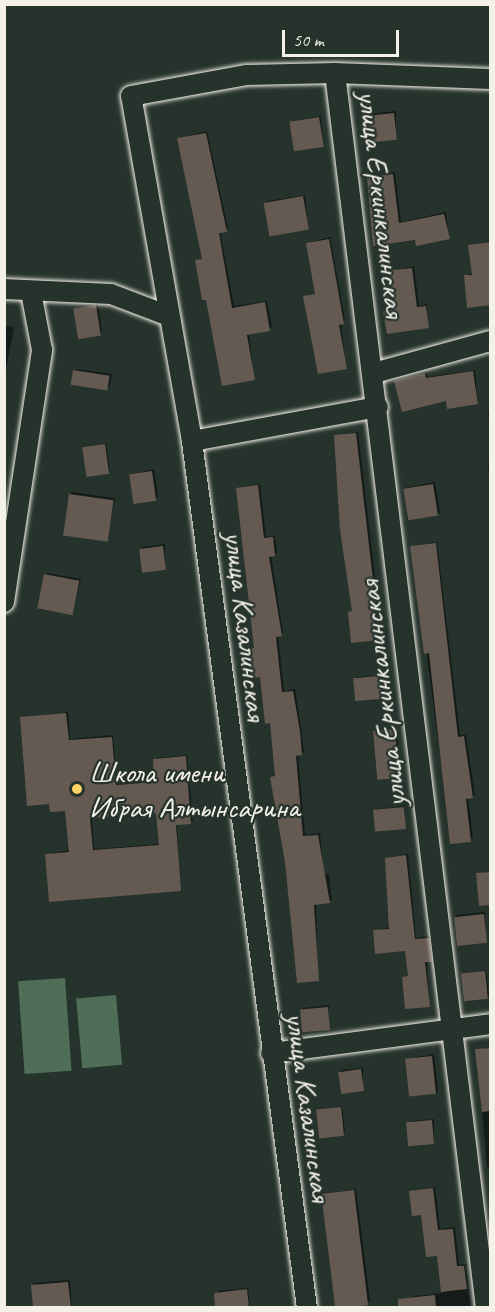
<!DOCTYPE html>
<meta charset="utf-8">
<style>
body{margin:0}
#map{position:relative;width:495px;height:1312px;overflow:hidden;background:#26332d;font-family:Caveat,sans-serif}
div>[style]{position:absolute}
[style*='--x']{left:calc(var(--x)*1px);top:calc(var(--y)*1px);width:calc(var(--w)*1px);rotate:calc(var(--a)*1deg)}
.green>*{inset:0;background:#4f6e58;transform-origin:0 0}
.shadow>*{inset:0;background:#0007}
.building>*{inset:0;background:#655a51;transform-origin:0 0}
.roads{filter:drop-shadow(0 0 2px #f4f1e8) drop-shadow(0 0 2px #f4f1e8)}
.minor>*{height:20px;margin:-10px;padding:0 10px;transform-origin:10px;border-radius:10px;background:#26332d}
.dots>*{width:16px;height:16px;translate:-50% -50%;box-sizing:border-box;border:3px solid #26332d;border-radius:50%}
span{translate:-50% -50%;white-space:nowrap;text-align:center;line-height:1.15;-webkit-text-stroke:4.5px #26332d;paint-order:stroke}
.street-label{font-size:30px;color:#f4f1e8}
.poi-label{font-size:30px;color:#f4f1e8}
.left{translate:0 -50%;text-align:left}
.frame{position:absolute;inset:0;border:6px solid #f4f1e8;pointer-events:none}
.scale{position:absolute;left:282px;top:30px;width:117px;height:27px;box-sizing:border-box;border:3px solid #f4f1e8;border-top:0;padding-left:8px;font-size:18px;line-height:21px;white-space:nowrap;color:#f4f1e8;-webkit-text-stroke:4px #26332d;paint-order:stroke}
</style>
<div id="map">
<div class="green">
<i style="left:65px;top:978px;width:93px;height:47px;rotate:86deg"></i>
<i style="left:116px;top:995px;width:70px;height:40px;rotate:85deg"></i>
</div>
<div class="shadow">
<i style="clip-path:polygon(396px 111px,396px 139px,363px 117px,365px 114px)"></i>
<i style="clip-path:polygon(321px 116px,323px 146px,291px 123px,293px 121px)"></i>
<i style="clip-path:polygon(207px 131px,228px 228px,220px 231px,234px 306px,267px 301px,272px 327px,249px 333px,254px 379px,207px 298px,197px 261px,204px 258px,179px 138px)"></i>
<i style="clip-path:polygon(395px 172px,401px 222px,446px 212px,449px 238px,374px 244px,369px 178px)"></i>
<i style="clip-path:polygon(305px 195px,308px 227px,265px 204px,268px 201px)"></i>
<i style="clip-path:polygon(330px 237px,345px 320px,341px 323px,346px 368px,305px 297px,316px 293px,307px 243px)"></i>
<i style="clip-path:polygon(490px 241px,490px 304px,469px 306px,466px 276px,473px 273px,470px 245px)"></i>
<i style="clip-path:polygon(414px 266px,419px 306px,427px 304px,428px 327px,385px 312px,390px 310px,385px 272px)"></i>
<i style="clip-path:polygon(98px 304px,102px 332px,100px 334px,75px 309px)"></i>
<i style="clip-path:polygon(4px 326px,14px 327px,4px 381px)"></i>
<i style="clip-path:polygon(76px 369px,112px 374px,110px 387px,74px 371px)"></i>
<i style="clip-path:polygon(475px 370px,478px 403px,447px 400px,396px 381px,427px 372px,428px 377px)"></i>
<i style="clip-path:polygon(490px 410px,490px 428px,488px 412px)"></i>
<i style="clip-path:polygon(358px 432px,382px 637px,380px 639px,349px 612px,354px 610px,336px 436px)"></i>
<i style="clip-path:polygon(106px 443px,110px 470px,108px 473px,83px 448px)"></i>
<i style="clip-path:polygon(490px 461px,490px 490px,488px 463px)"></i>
<i style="clip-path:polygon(154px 469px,158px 497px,156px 499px,131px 474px)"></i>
<i style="clip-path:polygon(435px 482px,440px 512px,437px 515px,404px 488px)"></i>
<i style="clip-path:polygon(260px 484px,266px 537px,275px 536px,277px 553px,271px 555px,283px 633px,278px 635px,284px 691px,295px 689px,301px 728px,304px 752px,298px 754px,305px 835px,320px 833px,324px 874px,329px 874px,332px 900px,316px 903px,318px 979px,286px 862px,272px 778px,277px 775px,271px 721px,261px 676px,247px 650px,256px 647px,238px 488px)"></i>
<i style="clip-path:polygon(72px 492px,115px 498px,107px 541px,70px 494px)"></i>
<i style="clip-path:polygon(437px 542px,460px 735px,466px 735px,475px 795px,468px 797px,473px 838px,452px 843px,412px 546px)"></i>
<i style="clip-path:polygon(165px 544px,165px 568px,140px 549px,142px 547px)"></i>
<i style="clip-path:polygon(47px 573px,81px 579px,73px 613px,45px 575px)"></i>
<i style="clip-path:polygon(390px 674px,390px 696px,355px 680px,357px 677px)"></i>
<i style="clip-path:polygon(evenodd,68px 712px,70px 739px,113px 735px,117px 784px,156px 781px,156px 758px,187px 755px,193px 821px,177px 824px,180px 890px,47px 854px,70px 850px,67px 809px,50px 802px,22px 718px,68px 712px,158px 811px,160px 844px,94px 849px,92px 817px,158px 811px)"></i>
<i style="clip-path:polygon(397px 728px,400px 774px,398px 776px,374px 732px)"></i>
<i style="clip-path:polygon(405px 806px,405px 828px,374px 811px,376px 809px)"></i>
<i style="clip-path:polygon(408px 854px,416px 938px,430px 936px,433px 958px,427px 961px,429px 1006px,403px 978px,409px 975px,407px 949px,374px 931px,391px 927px,386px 858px)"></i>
<i style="clip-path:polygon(490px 871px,490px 903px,481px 904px,477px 874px)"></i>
<i style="clip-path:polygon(485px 912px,486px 942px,455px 917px,457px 915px)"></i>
<i style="clip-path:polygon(486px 970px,489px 996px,487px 998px,462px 974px)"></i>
<i style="clip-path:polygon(329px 1005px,329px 1028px,301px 1010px,303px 1008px)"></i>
<i style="clip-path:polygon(490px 1047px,490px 1167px,487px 1167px,477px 1050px)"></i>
<i style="clip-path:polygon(434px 1054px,438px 1091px,436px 1093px,406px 1059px)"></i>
<i style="clip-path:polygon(363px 1068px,363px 1090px,339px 1072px,341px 1070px)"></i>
<i style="clip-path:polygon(342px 1106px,345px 1132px,343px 1134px,317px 1110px)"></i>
<i style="clip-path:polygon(434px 1119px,434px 1142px,408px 1123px,410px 1121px)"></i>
<i style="clip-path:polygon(435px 1187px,440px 1229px,455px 1227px,459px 1265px,466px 1264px,471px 1308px,412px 1308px,413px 1296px,443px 1293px,439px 1254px,411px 1191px)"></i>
<i style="clip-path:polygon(356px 1189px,370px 1301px,368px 1303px,323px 1194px)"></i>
<i style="clip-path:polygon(70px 1280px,72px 1308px,34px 1308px,35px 1283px)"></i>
<i style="clip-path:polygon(248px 1288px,250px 1308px,217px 1308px,218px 1291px)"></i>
</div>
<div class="building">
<i style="left:394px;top:113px;width:27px;height:33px;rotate:84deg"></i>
<i style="left:319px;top:117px;width:30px;height:30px;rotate:81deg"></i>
<i style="clip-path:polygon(206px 133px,227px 232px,219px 233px,232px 308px,265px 302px,270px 331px,247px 335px,255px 380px,222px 386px,206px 300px,202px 300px,195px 260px,202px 259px,177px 138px)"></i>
<i style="clip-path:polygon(393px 174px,399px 223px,444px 214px,450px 239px,416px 246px,415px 240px,373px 246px,367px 177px)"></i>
<i style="left:303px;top:196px;width:34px;height:40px;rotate:80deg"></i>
<i style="clip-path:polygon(329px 239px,344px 324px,339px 325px,347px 369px,318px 374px,303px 296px,315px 294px,306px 243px)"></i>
<i style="clip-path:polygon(490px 242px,490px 305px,467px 308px,464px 275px,472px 275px,468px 245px)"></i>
<i style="clip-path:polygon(412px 268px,417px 307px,426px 306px,429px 328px,387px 334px,383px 312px,388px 311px,383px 271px)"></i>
<i style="left:96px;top:305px;width:31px;height:23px;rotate:81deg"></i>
<i style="left:73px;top:370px;width:37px;height:15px;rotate:9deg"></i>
<i style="clip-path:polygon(473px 371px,478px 404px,447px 409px,446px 401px,402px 412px,394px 381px,425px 373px,426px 378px)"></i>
<i style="clip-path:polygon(356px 433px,380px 640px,351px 643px,348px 612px,352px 611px,340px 530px,334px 435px)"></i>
<i style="left:105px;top:444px;width:30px;height:23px;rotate:82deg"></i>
<i style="left:152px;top:471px;width:30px;height:23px;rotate:82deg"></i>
<i style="left:433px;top:484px;width:32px;height:30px;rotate:81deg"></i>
<i style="clip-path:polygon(258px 485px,264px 538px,273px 537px,275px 556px,269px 557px,282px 636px,276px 637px,282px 692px,293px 691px,300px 731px,302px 755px,296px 756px,303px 836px,318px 835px,330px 903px,314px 905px,319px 981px,297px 983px,285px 862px,270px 777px,275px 776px,270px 723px,265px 724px,260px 677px,249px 679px,246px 649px,254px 648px,236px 488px)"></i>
<i style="left:69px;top:494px;width:45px;height:42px;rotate:8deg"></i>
<i style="clip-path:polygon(436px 543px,458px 737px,464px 736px,473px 798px,466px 799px,471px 842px,450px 844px,429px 653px,424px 654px,410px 546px)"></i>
<i style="left:163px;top:546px;width:24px;height:24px;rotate:83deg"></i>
<i style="left:44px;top:574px;width:36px;height:35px;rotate:11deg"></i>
<i style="left:389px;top:675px;width:23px;height:36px;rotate:85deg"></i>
<i style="clip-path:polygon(evenodd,66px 713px,69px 740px,112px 737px,116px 785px,154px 782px,153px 759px,186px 756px,191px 824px,176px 825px,181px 891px,49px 902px,45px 854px,69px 852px,65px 811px,50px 812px,49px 804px,27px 806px,20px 717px,66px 713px,156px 813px,159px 845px,93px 850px,90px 818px,156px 813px)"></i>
<i style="left:395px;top:729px;width:49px;height:22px;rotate:85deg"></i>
<i style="left:404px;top:807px;width:22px;height:31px;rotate:85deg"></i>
<i style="clip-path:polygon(406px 855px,415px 939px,429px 938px,432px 962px,425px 962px,430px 1007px,405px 1009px,402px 977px,408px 976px,405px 951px,375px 954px,373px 930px,389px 929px,385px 858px)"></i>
<i style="clip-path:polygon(490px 872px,490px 905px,479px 906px,476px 873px)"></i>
<i style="left:484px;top:914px;width:29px;height:30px;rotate:84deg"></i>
<i style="left:485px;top:971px;width:28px;height:24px;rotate:84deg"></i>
<i style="left:328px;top:1007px;width:23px;height:28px;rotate:85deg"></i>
<i style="clip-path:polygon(490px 1048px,490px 1111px,482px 1112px,475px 1049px)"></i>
<i style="left:432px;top:1056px;width:38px;height:27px;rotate:84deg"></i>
<i style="left:361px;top:1069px;width:22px;height:23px;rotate:82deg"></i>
<i style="left:341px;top:1107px;width:29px;height:25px;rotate:84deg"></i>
<i style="left:432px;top:1120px;width:24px;height:26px;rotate:85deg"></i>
<i style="clip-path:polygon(433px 1188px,438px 1230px,453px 1229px,457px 1266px,464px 1266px,467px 1289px,441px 1292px,437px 1256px,426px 1257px,421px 1215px,412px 1216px,409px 1191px)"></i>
<i style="left:354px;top:1190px;width:116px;height:33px;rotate:83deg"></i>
<i style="clip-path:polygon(68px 1282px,71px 1308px,33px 1308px,31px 1285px)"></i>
<i style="clip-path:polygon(247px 1289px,249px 1308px,215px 1308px,214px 1293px)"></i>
<i style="clip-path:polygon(435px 1295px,436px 1308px,398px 1308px,398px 1299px)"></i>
</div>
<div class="roads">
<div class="minor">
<i style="--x:335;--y:73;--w:1244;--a:83.03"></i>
<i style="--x:4;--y:289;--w:107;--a:2.7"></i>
<i style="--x:111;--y:294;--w:62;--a:20.8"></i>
<i style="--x:374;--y:373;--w:120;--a:-15.4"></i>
<i style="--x:192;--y:441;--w:189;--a:-10.4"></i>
<i style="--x:4;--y:602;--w:255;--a:-81.4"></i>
<i style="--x:42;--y:350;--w:59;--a:-100.7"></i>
<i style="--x:271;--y:1053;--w:221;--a:-7.5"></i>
<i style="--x:307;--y:1308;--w:875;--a:-97.56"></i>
<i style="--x:192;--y:441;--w:350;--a:-100"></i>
<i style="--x:131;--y:96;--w:118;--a:-10.3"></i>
<i style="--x:247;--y:75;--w:88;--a:-1.3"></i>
<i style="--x:335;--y:73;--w:155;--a:2.2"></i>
</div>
</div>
<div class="dots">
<i style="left:77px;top:789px;background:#ffd166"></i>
</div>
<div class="street-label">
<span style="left:382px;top:204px;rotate:83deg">улица Еркинкалинская</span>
<span style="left:246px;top:626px;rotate:83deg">улица Казалинская</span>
<span style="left:382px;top:694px;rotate:-97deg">улица Еркинкалинская</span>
<span style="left:309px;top:1107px;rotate:82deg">улица Казалинская</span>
</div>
<div class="poi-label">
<span class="left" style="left:89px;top:789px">Школа имени<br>Ибрая Алтынсарина</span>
</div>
<div class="frame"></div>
<div class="scale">50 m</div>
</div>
